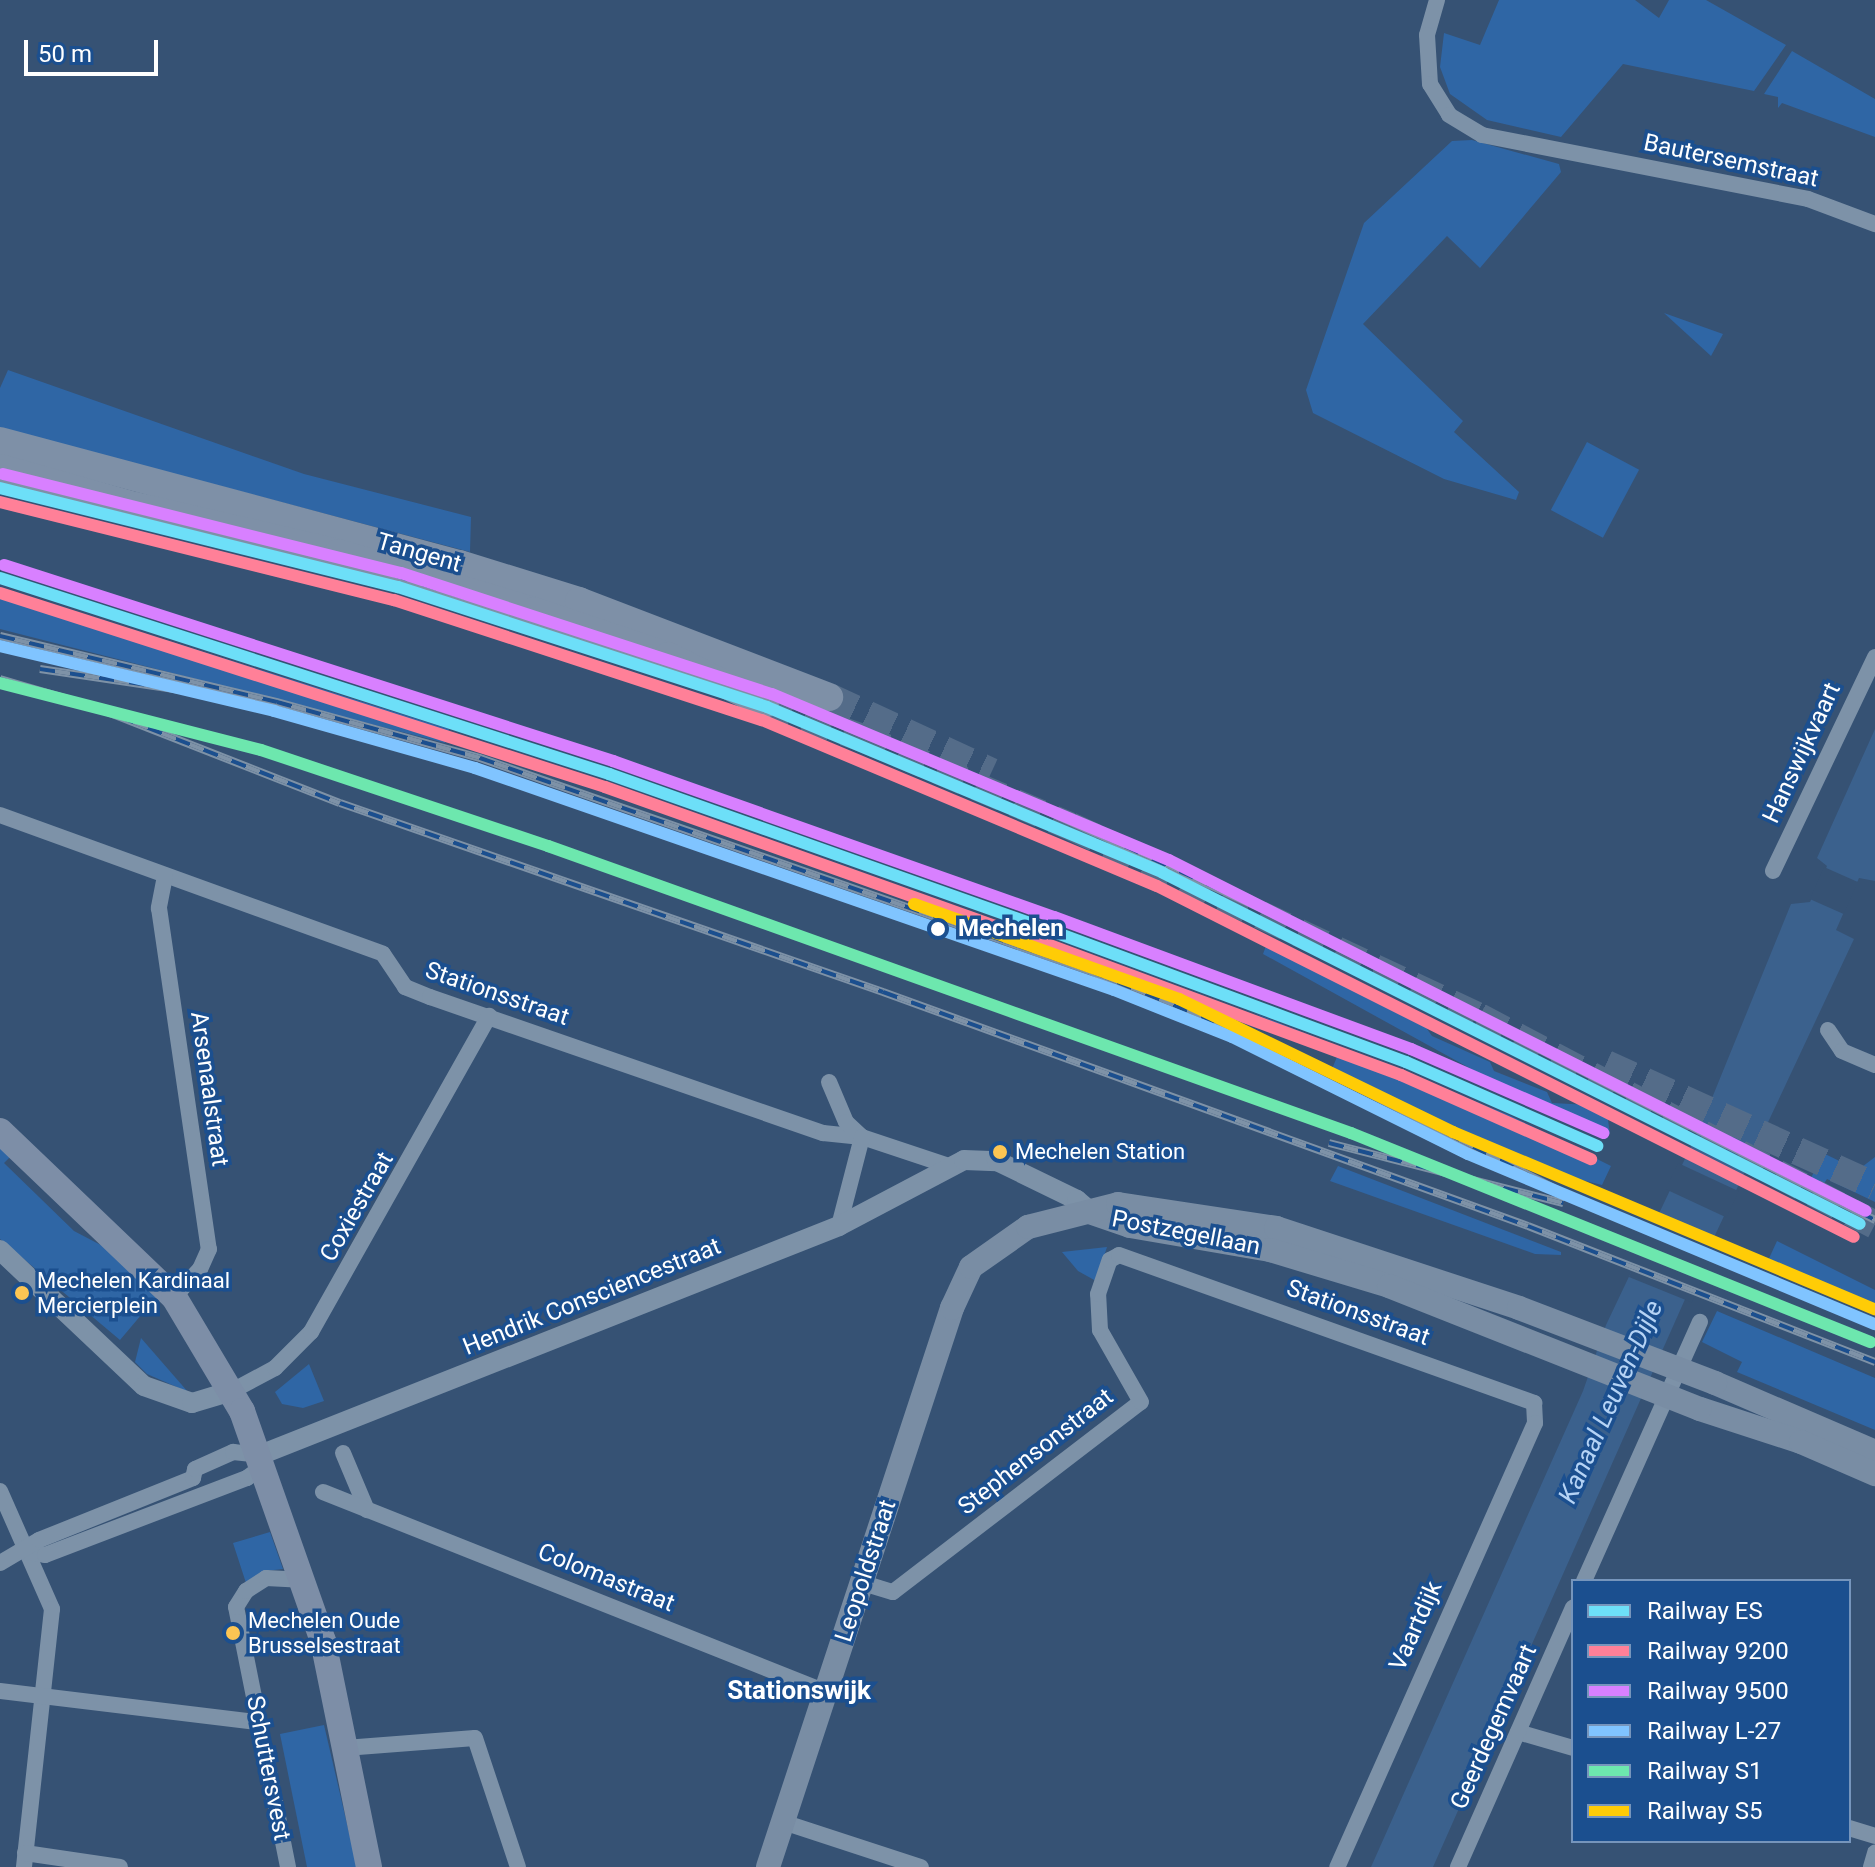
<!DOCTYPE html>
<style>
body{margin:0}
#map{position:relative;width:1875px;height:1867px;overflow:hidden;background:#365274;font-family:Roboto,sans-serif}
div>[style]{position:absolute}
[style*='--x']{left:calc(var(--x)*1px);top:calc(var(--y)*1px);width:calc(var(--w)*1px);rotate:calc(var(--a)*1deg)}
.green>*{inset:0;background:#2f66a5;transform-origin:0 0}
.water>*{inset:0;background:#3b618d}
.pier>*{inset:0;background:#365274;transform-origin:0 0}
.trunk-tunnel>*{height:28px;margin-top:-14px;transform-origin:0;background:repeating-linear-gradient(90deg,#546c89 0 28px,transparent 0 42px)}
.minor>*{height:16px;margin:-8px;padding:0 8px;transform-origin:8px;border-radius:8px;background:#7d92a8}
.tertiary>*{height:20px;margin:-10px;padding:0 10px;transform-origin:10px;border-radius:10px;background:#7d92a8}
.secondary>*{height:24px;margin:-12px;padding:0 12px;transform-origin:12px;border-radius:12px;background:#798da4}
.primary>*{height:26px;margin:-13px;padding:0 13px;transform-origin:13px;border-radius:13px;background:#7d8ea7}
.trunk>*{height:28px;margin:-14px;padding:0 14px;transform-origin:14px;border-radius:14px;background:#7e90a7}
.rail>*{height:8px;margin-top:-4px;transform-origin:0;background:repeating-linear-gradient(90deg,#1b4f8f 0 15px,#7e92a7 0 30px);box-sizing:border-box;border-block:2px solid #7e92a7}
.secondary-bridge>*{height:24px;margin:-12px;padding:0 12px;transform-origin:12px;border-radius:12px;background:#798da4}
.rail-1>*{height:12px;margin:-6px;padding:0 6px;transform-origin:6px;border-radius:6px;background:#6ddff8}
.rail-2>*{height:12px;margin:-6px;padding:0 6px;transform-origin:6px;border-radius:6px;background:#ff8098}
.rail-3>*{height:12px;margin:-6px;padding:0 6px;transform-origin:6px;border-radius:6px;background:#d880ff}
.rail-4>*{height:12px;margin:-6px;padding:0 6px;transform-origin:6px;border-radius:6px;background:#80c4ff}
.rail-5>*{height:12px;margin:-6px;padding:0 6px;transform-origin:6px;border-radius:6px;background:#6de7ae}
.rail-6>*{height:12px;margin:-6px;padding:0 6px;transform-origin:6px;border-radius:6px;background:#ffcc06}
.dots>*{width:22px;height:22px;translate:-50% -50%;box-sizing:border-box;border:4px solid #1b4f8f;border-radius:50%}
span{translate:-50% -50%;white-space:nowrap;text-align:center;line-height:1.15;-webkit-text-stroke:7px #1b4f8f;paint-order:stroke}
.bus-label{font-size:22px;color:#fff}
.left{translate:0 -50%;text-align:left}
.street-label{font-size:24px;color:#fff}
.stop-label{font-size:24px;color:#fff;font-weight:700}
.water-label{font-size:26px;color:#b5d3f5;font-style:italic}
.neighbourhood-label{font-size:26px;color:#fff;font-weight:700}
.legend{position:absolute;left:1571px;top:1579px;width:280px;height:264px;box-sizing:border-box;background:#1b4f8f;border:2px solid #7695bc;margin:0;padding:10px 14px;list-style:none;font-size:24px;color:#fff}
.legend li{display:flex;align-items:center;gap:16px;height:40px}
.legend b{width:40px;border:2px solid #7695bc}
.scale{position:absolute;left:24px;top:40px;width:134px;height:36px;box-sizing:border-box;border:4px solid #fff;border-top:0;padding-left:10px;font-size:24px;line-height:28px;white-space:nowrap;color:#fff;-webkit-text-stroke:6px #1b4f8f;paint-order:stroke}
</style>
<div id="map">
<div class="green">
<i style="clip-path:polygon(1499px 0,1635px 0,1659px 18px,1669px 0,1706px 0,1786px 45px,1754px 91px,1623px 64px,1561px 137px,1487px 120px,1450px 94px,1440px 67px,1444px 33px,1480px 45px)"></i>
<i style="clip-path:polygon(1792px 51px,1875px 99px,1875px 137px,1782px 103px,1778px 108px,1778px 97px,1764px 94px)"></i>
<i style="clip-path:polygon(1472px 140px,1559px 164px,1561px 172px,1480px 268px,1447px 236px,1363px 324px,1463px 421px,1454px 432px,1519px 492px,1516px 500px,1444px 479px,1313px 413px,1306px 390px,1364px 223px,1452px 141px)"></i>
<i style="clip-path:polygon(1664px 313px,1723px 334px,1711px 356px)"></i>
<i style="clip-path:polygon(8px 370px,304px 474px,471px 517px,470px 552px,0 428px,0 388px)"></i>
<i style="left:1587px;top:442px;width:59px;height:77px;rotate:28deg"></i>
<i style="clip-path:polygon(0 588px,449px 729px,445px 743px,0 629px)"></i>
<i style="clip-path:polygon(1266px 946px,1425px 1026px,1432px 1036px,1490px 1062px,1494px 1071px,1547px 1092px,1552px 1103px,1590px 1105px,1607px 1113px,1610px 1134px,1475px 1071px,1263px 954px)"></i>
<i style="clip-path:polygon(1252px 1012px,1509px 1115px,1611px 1166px,1602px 1185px,1529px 1167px,1457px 1134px,1332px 1069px,1339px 1052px)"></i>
<i style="clip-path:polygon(0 1145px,11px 1156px,4px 1163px,74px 1231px,116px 1253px,158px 1295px,120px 1340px,0 1239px)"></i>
<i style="clip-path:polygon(1823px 1153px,1858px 1170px,1875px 1157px,1875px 1202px,1827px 1179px,1823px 1185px,1811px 1178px)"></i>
<i style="clip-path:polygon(1338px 1166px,1561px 1252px,1561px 1255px,1535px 1254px,1330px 1181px)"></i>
<i style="clip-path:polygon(1777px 1241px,1875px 1290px,1875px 1305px,1766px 1265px)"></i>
<i style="clip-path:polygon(1107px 1247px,1096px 1281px,1078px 1271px,1062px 1252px)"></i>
<i style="clip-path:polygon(1717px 1311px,1875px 1378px,1875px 1430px,1737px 1372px,1742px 1362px,1702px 1342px)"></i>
<i style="clip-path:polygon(141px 1338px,188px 1392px,147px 1374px,135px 1362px)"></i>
<i style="clip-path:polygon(309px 1364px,324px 1401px,303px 1408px,282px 1404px,275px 1392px)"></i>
<i style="clip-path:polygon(270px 1532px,283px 1569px,265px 1571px,246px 1583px,233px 1543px)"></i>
<i style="clip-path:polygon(324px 1725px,357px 1867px,307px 1867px,280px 1734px)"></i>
</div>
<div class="water">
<i style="clip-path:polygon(1875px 729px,1875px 881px,1859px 878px,1836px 930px,1854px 939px,1686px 1297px,1433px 1867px,1371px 1867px,1583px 1391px,1606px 1325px,1701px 1125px,1791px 904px,1810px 902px,1827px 866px,1817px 858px)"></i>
</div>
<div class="pier">
<i style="left:1824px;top:867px;width:37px;height:35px;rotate:24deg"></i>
<i style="left:1678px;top:1163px;width:67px;height:29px;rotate:25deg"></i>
<i style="left:1654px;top:1215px;width:68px;height:67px;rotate:22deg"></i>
</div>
<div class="trunk-tunnel">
<i style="--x:829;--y:697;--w:179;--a:24.8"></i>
<i style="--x:765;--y:704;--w:101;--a:19.2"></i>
<i style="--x:860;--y:737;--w:228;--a:23"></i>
<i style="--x:1070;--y:826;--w:451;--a:25"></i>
<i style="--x:1479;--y:1017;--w:447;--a:27.7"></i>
<i style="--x:1606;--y:1064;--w:295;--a:24.4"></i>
</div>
<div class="minor">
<i style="--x:1437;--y:0;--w:36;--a:106"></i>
<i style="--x:1427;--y:35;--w:49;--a:86.5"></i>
<i style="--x:1430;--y:84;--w:36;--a:58"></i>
<i style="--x:1449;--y:115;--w:39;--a:31"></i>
<i style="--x:1482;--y:135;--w:332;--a:11.1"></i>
<i style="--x:1808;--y:199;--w:72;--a:20.5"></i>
<i style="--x:0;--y:815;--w:407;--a:19.9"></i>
<i style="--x:383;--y:954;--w:40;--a:56"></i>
<i style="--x:405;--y:987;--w:27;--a:22"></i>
<i style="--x:430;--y:997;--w:416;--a:19.1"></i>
<i style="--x:823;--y:1133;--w:39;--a:6"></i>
<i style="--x:1773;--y:871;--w:237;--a:-64.5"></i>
<i style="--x:165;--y:876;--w:33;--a:101"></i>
<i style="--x:159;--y:908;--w:345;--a:81.7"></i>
<i style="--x:209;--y:1249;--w:22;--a:114"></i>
<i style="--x:200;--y:1269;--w:38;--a:133"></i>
<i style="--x:1828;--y:1030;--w:25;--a:56"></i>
<i style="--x:1842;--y:1051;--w:36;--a:23"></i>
<i style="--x:829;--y:1082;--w:43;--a:67"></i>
<i style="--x:846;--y:1122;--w:22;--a:43"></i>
<i style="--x:862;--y:1137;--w:95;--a:18.4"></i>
<i style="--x:839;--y:1226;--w:92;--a:-75.5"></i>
<i style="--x:232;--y:1391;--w:49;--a:-28.1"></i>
<i style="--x:275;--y:1368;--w:51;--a:-45"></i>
<i style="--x:311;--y:1332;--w:363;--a:-60.6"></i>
<i style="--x:343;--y:1453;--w:62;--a:67.2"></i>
<i style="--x:0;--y:1491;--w:129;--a:66.2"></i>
<i style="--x:52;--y:1609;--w:260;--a:96.2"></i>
<i style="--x:323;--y:1492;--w:541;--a:21.68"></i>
<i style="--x:26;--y:1552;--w:19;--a:9"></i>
<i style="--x:45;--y:1555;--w:216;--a:-20.9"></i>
<i style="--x:247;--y:1478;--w:21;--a:-37"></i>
<i style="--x:0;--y:1563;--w:45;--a:-30.5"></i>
<i style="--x:39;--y:1540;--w:166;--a:-21.9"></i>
<i style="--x:193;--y:1478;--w:9;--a:-77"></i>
<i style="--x:195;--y:1469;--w:42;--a:-24.1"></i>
<i style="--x:233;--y:1452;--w:27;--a:6"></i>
<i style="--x:1584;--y:1581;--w:284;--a:-65.9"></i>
<i style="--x:863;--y:1583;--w:31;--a:17"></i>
<i style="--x:893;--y:1592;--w:312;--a:-37.5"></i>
<i style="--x:1141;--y:1402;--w:83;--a:-119.7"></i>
<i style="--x:1100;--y:1330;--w:36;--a:-93"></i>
<i style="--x:1098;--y:1294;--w:36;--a:-71"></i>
<i style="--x:1110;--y:1260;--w:10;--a:-29"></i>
<i style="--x:1119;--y:1255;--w:441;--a:19.6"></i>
<i style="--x:1534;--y:1403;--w:20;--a:87"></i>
<i style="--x:1535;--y:1423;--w:486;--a:114"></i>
<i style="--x:0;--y:1691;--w:260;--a:6.9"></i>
<i style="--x:1518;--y:1732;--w:57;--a:16.2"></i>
<i style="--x:345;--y:1748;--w:130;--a:-4.4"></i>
<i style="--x:475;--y:1738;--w:136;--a:71.6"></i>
<i style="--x:783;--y:1822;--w:145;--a:18.1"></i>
<i style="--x:1849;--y:1828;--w:27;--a:17"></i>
<i style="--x:25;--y:1853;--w:96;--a:8.4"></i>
<i style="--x:288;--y:1867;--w:265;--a:-101.3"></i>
<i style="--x:236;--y:1607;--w:19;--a:-58"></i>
<i style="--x:246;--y:1591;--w:24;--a:-33"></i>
<i style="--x:266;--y:1578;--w:39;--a:3"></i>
<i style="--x:1458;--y:1867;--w:284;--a:-66.1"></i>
<i style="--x:1871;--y:1867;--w:15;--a:-74"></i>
</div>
<div class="tertiary">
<i style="--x:0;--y:1250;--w:198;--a:43.4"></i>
<i style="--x:144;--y:1386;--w:51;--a:19.5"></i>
<i style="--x:192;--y:1403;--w:42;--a:-16.7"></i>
<i style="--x:260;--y:1455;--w:623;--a:-21.58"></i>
<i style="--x:839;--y:1226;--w:141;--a:-27.8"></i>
<i style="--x:964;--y:1160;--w:33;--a:2"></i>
<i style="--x:997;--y:1161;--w:89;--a:26"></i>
<i style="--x:1077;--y:1200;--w:20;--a:41"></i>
</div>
<div class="secondary">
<i style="--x:1092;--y:1213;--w:40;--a:18.9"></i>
<i style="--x:1130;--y:1226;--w:142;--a:9.7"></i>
<i style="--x:1715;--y:1383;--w:174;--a:23.3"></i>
<i style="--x:1700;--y:1409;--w:106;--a:18.1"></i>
<i style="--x:1801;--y:1442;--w:81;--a:23.4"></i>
<i style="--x:768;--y:1867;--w:589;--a:-71.78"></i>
<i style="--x:952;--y:1308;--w:45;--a:-65.1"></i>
<i style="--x:971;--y:1267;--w:70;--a:-35.1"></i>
<i style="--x:1028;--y:1227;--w:93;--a:-14.3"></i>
<i style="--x:1118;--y:1204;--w:160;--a:8.6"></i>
</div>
<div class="primary">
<i style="--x:0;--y:1131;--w:240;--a:43.7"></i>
<i style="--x:174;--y:1297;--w:133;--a:59.2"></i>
<i style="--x:242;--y:1411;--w:244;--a:70.6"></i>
<i style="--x:323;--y:1641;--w:231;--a:78.5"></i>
</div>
<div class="trunk">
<i style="--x:0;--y:441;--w:476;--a:15"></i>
<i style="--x:460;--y:564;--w:125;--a:17.3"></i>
<i style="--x:579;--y:601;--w:268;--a:21"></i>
<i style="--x:0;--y:468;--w:140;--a:15.7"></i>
<i style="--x:135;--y:506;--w:208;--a:13"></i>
<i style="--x:338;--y:553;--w:204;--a:16.5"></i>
<i style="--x:534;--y:611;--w:141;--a:18.6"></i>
<i style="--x:668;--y:656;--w:108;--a:26.3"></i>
</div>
<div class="rail">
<i style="--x:0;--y:477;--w:376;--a:13.7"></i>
<i style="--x:365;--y:566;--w:427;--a:17.7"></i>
<i style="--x:772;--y:696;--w:294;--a:22.6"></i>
<i style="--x:1043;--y:809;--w:251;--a:24.5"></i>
<i style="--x:1271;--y:913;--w:678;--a:26.94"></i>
<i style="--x:0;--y:636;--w:285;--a:13.4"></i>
<i style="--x:277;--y:702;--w:211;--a:15.4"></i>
<i style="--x:480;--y:758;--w:646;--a:19.25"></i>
<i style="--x:1090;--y:971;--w:212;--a:22.2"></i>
<i style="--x:1286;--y:1051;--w:307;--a:27.1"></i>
<i style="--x:40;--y:669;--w:149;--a:8.5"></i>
<i style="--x:0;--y:679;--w:96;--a:16.4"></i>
<i style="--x:92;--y:706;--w:266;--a:21.4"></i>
<i style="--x:340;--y:803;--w:575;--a:19.19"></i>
<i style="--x:883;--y:992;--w:686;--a:19.94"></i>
<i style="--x:1528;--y:1226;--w:373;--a:21.4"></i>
<i style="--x:1329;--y:1143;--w:242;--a:14.4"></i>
</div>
<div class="secondary-bridge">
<i style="--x:1276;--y:1228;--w:256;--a:18.2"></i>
<i style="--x:1519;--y:1308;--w:210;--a:20.9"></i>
<i style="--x:1270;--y:1250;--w:124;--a:16.8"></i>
<i style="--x:1389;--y:1286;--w:334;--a:21.6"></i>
</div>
<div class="rail-1">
<i style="--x:0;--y:488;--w:410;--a:14"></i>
<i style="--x:398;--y:587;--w:388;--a:18"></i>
<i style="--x:767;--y:707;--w:429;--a:22.7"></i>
<i style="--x:1163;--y:873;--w:780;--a:26.73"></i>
<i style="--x:0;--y:578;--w:640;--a:17.84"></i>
<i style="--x:609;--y:774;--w:467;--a:19.5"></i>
<i style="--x:1049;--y:930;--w:381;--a:20.3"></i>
<i style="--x:1406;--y:1062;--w:209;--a:23.7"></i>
</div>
<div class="rail-2">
<i style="--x:0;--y:502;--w:406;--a:14"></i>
<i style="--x:394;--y:600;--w:387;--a:18.1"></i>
<i style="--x:762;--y:720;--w:428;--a:22.8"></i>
<i style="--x:1157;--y:886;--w:780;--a:26.73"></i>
<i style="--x:0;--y:593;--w:635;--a:17.78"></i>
<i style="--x:605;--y:787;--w:466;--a:19.6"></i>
<i style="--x:1044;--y:943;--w:381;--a:20.3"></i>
<i style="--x:1401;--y:1075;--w:208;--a:23.9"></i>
</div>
<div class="rail-3">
<i style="--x:3;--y:474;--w:410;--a:14"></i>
<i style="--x:401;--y:573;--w:390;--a:18.1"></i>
<i style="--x:772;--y:694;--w:430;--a:22.7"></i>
<i style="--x:1169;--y:860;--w:780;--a:26.73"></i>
<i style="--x:4;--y:565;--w:640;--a:17.84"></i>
<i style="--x:613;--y:761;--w:468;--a:19.5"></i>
<i style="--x:1054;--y:917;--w:381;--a:20.3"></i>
<i style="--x:1411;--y:1049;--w:210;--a:23.6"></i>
</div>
<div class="rail-4">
<i style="--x:0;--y:646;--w:282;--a:13.3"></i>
<i style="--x:274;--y:711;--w:209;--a:15.8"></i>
<i style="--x:475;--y:768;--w:676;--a:19.16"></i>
<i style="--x:1114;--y:990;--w:127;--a:21.7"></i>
<i style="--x:1232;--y:1037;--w:263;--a:26.4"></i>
<i style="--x:1468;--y:1154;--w:441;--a:22.7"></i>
</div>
<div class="rail-5">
<i style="--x:0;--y:683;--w:269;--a:14.4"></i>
<i style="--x:261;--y:750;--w:303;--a:18.5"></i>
<i style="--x:548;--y:846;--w:853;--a:19.67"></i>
<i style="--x:1351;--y:1133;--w:560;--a:21.93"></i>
</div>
<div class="rail-6">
<i style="--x:914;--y:904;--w:282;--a:19.7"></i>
<i style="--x:1179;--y:999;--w:305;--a:25.9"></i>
<i style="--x:1453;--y:1132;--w:458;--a:22.8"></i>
</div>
<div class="dots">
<i style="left:938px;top:929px;background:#fff"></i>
<i style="left:1000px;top:1152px;background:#fcc553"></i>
<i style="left:22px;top:1293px;background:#fcc553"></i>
<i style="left:233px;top:1633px;background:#fcc553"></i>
</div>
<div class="bus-label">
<span class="left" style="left:1015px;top:1152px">Mechelen Station</span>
<span class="left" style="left:37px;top:1293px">Mechelen Kardinaal<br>Mercierplein</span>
<span class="left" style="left:248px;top:1633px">Mechelen Oude<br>Brusselsestraat</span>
</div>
<div class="street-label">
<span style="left:1731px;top:161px;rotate:12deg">Bautersemstraat</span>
<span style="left:419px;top:553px;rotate:16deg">Tangent</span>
<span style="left:1802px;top:753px;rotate:-65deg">Hanswijkvaart</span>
<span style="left:497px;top:994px;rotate:19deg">Stationsstraat</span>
<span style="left:209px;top:1089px;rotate:82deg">Arsenaalstraat</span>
<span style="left:357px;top:1207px;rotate:-60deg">Coxiestraat</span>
<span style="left:1186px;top:1233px;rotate:11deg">Postzegellaan</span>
<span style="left:592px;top:1297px;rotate:-22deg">Hendrik Consciencestraat</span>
<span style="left:1358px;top:1313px;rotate:20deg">Stationsstraat</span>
<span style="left:1036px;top:1452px;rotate:-38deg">Stephensonstraat</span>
<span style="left:866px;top:1571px;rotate:-72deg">Leopoldstraat</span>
<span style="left:606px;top:1578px;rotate:22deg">Colomastraat</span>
<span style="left:1416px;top:1626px;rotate:-66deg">Vaartdijk</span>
<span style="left:1494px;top:1727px;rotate:-66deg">Geerdegemvaart</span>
<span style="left:268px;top:1768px;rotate:79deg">Schuttersvest</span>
</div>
<div class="stop-label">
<span class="left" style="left:958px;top:929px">Mechelen</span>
</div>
<div class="water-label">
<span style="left:1611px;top:1402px;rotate:-66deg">Kanaal Leuven-Dijle</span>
</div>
<div class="neighbourhood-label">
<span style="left:799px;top:1691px">Stationswijk</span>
</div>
<ul class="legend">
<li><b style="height:10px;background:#6ddff8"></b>Railway ES</li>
<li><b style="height:10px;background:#ff8098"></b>Railway 9200</li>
<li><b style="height:10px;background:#d880ff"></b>Railway 9500</li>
<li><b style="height:10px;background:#80c4ff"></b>Railway L-27</li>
<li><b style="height:10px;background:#6de7ae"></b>Railway S1</li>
<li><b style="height:10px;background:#ffcc06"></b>Railway S5</li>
</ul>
<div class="scale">50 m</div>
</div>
